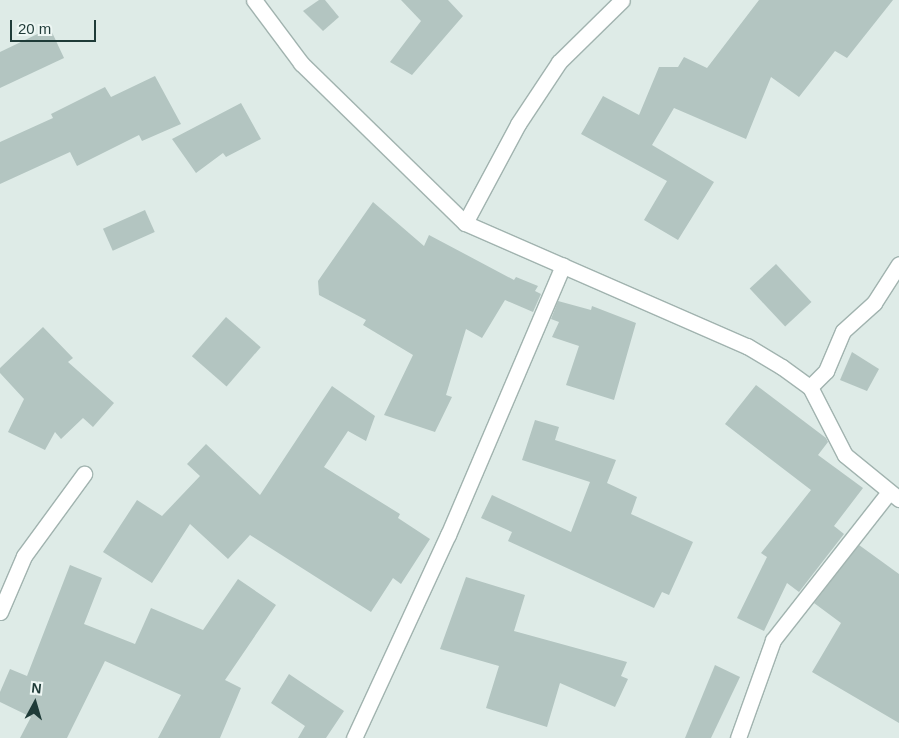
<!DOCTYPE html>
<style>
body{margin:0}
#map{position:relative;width:899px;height:738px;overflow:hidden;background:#deebe7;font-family:Helvetica,sans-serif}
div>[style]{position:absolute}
.building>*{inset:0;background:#b3c5c1;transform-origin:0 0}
.roads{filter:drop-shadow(1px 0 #a1b3af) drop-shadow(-1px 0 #a1b3af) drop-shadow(0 1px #a1b3af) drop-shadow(0 -1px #a1b3af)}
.street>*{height:15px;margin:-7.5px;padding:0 7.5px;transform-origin:7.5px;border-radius:7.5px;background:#fff}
span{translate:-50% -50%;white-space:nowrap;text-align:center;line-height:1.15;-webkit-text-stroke:4px #eef7f4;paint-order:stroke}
.north{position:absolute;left:10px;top:678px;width:50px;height:50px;-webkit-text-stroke:4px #eef7f4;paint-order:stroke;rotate:6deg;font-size:14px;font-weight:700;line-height:20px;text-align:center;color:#1f3b38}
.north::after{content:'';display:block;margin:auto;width:18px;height:22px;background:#1f3b38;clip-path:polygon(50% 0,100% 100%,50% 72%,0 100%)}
.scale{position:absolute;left:10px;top:20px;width:86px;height:22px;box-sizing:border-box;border:2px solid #1f3b38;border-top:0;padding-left:6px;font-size:15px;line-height:18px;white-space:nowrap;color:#1f3b38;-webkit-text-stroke:4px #eef7f4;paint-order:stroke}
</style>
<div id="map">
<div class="building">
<div style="clip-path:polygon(319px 0,325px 0,339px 17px,323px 31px,303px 11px)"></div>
<div style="clip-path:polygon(401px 0,448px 0,463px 16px,412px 75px,390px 62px,421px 21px)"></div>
<div style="clip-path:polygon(759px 0,893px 0,847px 58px,835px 51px,799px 97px,771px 77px,746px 139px,674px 108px,652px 145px,714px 182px,678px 240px,644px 220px,667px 181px,581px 134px,603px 96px,639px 115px,659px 67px,678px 67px,684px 57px,707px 68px)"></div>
<div style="clip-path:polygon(50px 28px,64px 58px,0 88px,0 52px)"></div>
<div style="clip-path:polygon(155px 76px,181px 124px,142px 141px,139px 135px,77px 166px,70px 152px,0 184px,0 142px,53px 118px,51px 114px,105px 87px,111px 97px)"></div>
<div style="clip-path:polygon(241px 103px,261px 139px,226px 157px,223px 153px,196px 173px,172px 139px)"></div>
<div style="clip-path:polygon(373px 202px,424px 246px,429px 235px,514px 280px,516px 277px,538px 286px,535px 291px,541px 294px,533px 312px,505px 300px,482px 338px,466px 329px,446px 395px,452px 397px,435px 432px,384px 415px,413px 355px,363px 325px,366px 320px,319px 295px,318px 281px)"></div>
<div style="left:145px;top:210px;width:24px;height:46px;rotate:66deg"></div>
<div style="left:776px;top:264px;width:52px;height:36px;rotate:47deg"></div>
<div style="clip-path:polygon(558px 301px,591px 310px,592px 306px,636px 323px,614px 400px,566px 385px,579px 346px,552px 337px,559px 322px,551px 319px)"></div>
<div style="left:226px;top:317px;width:46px;height:52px;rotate:41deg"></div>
<div style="clip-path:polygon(43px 327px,73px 358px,68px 362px,114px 403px,93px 427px,83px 418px,61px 439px,55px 432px,45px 450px,8px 432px,24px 399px,0 373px,0 368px)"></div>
<div style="clip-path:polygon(852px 352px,879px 369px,867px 391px,840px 380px)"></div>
<div style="clip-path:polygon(756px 385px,826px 438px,828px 442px,818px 455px,863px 488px,834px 526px,844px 534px,799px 592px,787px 583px,764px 631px,737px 618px,767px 557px,761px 553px,811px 490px,725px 424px)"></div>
<div style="clip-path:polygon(332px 386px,375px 416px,366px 441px,348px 431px,324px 467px,400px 514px,398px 518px,430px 539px,401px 584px,393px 578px,371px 612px,250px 535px,228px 559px,190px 524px,152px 583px,103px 552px,137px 500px,162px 516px,200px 476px,187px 464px,206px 444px,260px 495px)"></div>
<div style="clip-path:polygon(535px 420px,559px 427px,555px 440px,616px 460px,607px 483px,637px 497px,631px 514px,693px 542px,669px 595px,662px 592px,654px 608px,508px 541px,512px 532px,481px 518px,492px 495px,571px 532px,590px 482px,522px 460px)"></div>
<div style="clip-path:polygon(859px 545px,899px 574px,899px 723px,812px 672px,841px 623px,814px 603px)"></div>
<div style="clip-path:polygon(70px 565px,102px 578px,84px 624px,135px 644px,151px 608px,203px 630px,238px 579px,276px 605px,225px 680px,241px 688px,220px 738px,158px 738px,181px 695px,105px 661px,67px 738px,20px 738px,31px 717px,0 702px,0 692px,10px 669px,27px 676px)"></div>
<div style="clip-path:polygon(466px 577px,525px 595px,514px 631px,627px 662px,621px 676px,628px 679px,615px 707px,560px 683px,547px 727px,486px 708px,499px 666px,440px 649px)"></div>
<div style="clip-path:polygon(715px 665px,740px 677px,711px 738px,685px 738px)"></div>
<div style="clip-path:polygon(289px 674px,344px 711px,326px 738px,298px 738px,305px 726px,271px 703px)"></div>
</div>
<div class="roads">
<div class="street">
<div style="left:254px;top:0;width:79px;rotate:53.3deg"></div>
<div style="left:301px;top:63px;width:229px;rotate:44.3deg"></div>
<div style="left:465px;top:223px;width:308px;rotate:23.6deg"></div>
<div style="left:747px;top:346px;width:41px;rotate:31deg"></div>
<div style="left:782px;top:367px;width:34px;rotate:36deg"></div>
<div style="left:810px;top:387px;width:76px;rotate:62.8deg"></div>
<div style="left:845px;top:455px;width:70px;rotate:39.2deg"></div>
<div style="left:465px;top:223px;width:112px;rotate:-61.8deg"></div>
<div style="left:518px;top:124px;width:74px;rotate:-56.5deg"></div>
<div style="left:559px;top:62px;width:88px;rotate:-44.5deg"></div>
<div style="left:810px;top:387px;width:23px;rotate:-45deg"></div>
<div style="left:826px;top:371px;width:43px;rotate:-67deg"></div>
<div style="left:843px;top:331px;width:42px;rotate:-42.1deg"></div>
<div style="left:874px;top:303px;width:46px;rotate:-57.3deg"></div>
<div style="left:0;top:612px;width:61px;rotate:-66.8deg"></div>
<div style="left:24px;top:556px;width:102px;rotate:-53.8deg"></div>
<div style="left:354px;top:738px;width:224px;rotate:-65.2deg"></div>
<div style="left:448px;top:535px;width:293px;rotate:-66.9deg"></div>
<div style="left:738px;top:738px;width:104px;rotate:-70.3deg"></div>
<div style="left:773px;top:640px;width:188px;rotate:-51.9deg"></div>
</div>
</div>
<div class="north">N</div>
<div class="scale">20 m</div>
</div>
